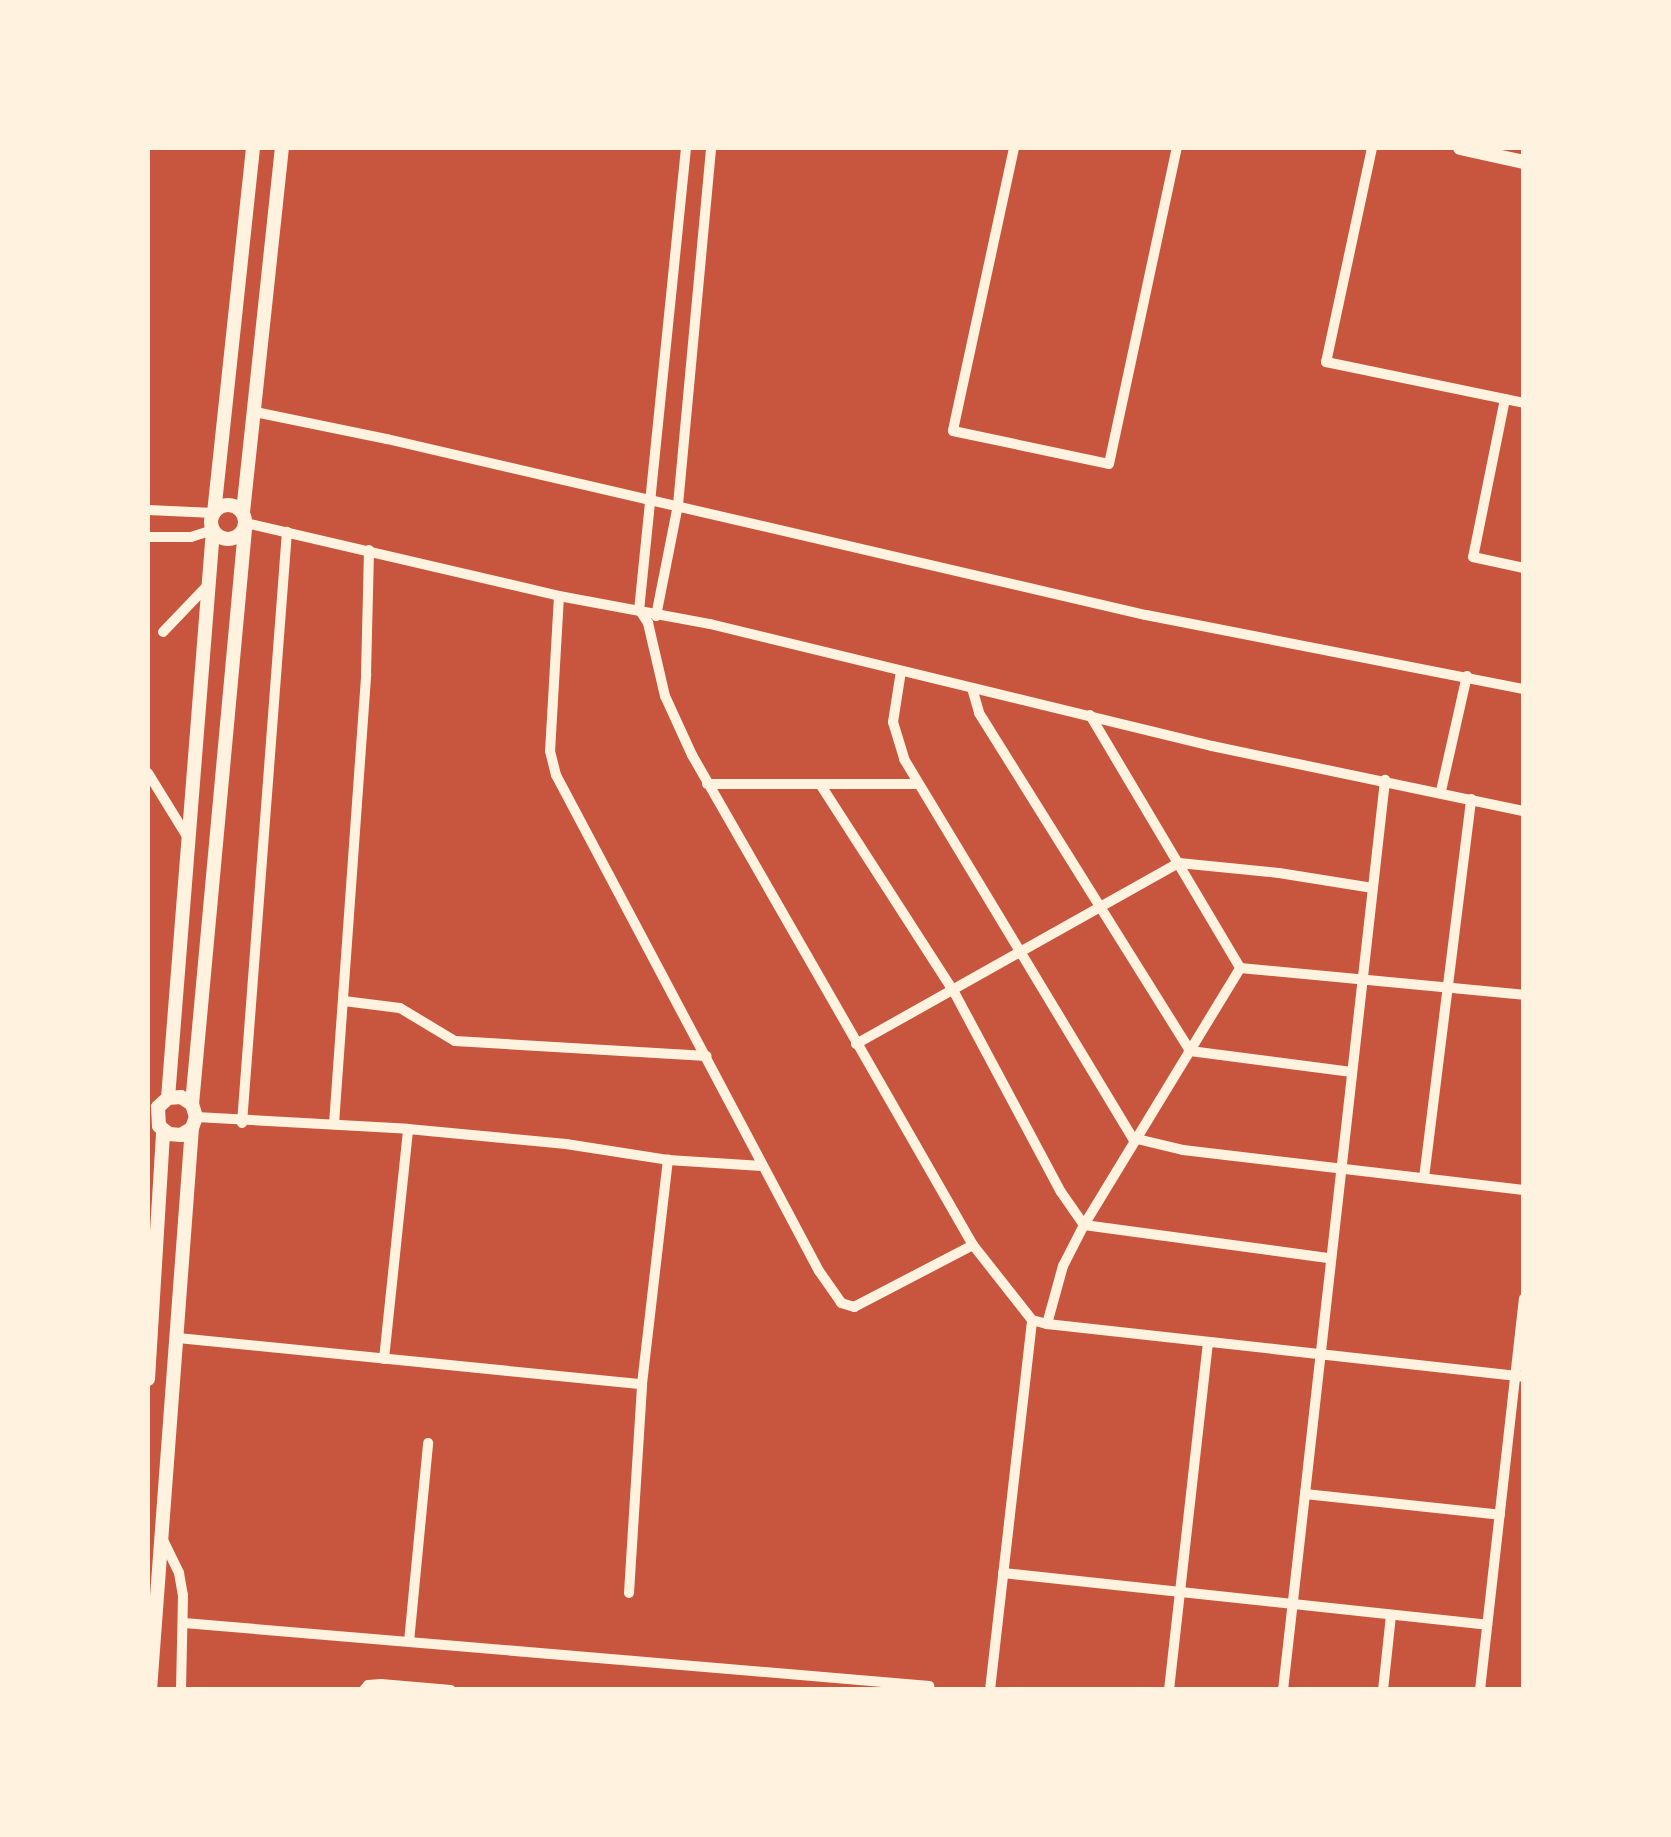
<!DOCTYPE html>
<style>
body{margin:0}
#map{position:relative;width:1671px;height:1837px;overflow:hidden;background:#c8553d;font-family:Helvetica,sans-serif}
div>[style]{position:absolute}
.minor>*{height:10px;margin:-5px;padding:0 5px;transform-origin:5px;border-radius:5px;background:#fff3e0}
.secondary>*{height:14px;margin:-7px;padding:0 7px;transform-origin:7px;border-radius:7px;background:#fff3e0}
.secondary>.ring{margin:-7px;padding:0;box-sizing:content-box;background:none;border:14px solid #fff3e0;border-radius:50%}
span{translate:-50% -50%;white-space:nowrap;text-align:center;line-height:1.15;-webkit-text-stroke:10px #fff3e0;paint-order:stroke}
.frame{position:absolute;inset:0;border:150px solid #fff3e0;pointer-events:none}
</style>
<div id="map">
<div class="minor">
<div style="left:686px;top:148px;width:463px;rotate:95.8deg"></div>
<div style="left:639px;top:609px;width:17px;rotate:57deg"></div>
<div style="left:648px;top:623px;width:75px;rotate:76.9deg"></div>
<div style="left:665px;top:696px;width:65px;rotate:65.4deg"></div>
<div style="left:692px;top:755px;width:565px;rotate:60.17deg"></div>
<div style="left:973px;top:1245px;width:95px;rotate:51.8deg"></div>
<div style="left:1032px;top:1320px;width:16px;rotate:15deg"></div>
<div style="left:1047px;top:1324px;width:480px;rotate:6.3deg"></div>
<div style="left:1014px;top:148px;width:289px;rotate:102.2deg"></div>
<div style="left:953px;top:431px;width:159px;rotate:11.9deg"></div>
<div style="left:1109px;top:464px;width:323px;rotate:-77.9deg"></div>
<div style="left:1372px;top:148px;width:219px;rotate:102.1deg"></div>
<div style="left:1326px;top:362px;width:202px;rotate:11.7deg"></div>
<div style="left:1505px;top:399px;width:161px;rotate:101.4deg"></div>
<div style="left:1473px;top:557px;width:52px;rotate:12.2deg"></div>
<div style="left:255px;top:412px;width:135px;rotate:11.6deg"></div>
<div style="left:387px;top:439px;width:779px;rotate:13.06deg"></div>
<div style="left:1146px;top:615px;width:385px;rotate:11.1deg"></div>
<div style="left:148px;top:510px;width:66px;rotate:2.6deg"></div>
<div style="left:246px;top:523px;width:321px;rotate:13.1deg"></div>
<div style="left:559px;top:596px;width:154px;rotate:10.5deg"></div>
<div style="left:710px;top:624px;width:517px;rotate:13.66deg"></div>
<div style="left:1212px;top:746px;width:319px;rotate:11.8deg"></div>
<div style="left:148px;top:537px;width:43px"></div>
<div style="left:191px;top:537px;width:23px;rotate:-18deg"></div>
<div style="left:559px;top:596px;width:155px;rotate:93.3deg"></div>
<div style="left:550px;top:751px;width:25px;rotate:76deg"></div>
<div style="left:556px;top:775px;width:561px;rotate:62.07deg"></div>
<div style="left:819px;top:1271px;width:39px;rotate:55deg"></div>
<div style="left:841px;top:1303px;width:14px;rotate:17deg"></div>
<div style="left:854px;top:1307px;width:134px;rotate:-27.5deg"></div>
<div style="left:656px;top:616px;width:113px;rotate:-78.8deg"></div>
<div style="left:678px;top:505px;width:359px;rotate:-84.7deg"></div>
<div style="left:163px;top:632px;width:65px;rotate:-46.2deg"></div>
<div style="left:901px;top:671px;width:52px;rotate:98.9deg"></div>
<div style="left:893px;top:722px;width:39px;rotate:73deg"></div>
<div style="left:904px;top:759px;width:443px;rotate:58.9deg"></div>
<div style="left:1133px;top:1138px;width:51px;rotate:13.5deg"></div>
<div style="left:1183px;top:1150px;width:343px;rotate:6.7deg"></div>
<div style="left:972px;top:688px;width:26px;rotate:74deg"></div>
<div style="left:979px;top:713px;width:398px;rotate:58deg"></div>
<div style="left:1190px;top:1051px;width:163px;rotate:7.4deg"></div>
<div style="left:1090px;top:715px;width:294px;rotate:59.3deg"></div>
<div style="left:148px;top:773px;width:76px;rotate:58.4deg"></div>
<div style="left:707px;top:784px;width:211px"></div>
<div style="left:820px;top:784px;width:245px;rotate:57.2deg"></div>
<div style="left:953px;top:990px;width:229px;rotate:61.9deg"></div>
<div style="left:1061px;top:1192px;width:40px;rotate:55.1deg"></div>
<div style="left:1084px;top:1225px;width:246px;rotate:7.7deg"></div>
<div style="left:1441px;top:791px;width:118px;rotate:-77.3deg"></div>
<div style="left:1240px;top:968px;width:285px;rotate:5.4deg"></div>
<div style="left:344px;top:1001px;width:56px;rotate:7.1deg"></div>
<div style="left:400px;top:1008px;width:64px;rotate:31deg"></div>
<div style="left:455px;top:1041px;width:252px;rotate:3.4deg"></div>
<div style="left:856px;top:1044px;width:370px;rotate:-29.3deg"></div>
<div style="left:1179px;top:863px;width:100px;rotate:5.7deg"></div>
<div style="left:1279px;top:873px;width:95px;rotate:9.1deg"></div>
<div style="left:196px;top:1117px;width:212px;rotate:3.2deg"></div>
<div style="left:408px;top:1129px;width:159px;rotate:5.4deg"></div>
<div style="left:566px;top:1144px;width:103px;rotate:8.9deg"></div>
<div style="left:668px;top:1160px;width:94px;rotate:3.7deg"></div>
<div style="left:242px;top:1123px;width:593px;rotate:-85.65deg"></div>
<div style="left:334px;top:1124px;width:451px;rotate:-85.9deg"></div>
<div style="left:366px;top:674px;width:124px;rotate:-88.6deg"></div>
<div style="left:1424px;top:1178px;width:382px;rotate:-82.9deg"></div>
<div style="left:1047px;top:1324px;width:60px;rotate:-74.6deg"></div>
<div style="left:1063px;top:1266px;width:46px;rotate:-62.9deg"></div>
<div style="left:1084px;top:1225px;width:301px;rotate:-58.7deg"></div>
<div style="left:178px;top:1338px;width:466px;rotate:5.7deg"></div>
<div style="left:642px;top:1384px;width:226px;rotate:-83.4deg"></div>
<div style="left:384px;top:1359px;width:231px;rotate:-84deg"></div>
<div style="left:1305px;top:1494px;width:196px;rotate:6.1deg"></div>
<div style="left:163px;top:1540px;width:37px;rotate:64deg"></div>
<div style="left:179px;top:1573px;width:22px;rotate:80deg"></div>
<div style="left:183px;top:1595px;width:95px;rotate:91.2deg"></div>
<div style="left:1003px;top:1573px;width:487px;rotate:6.1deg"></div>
<div style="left:629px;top:1593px;width:209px;rotate:-86.4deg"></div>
<div style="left:184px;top:1623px;width:748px;rotate:4.83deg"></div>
<div style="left:409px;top:1642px;width:200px;rotate:-84.5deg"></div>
<div style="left:364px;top:1690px;width:6px;rotate:-51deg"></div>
<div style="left:368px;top:1685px;width:13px;rotate:-4deg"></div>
<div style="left:381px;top:1684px;width:70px;rotate:4.9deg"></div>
<div style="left:990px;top:1690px;width:372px;rotate:-83.5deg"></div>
<div style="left:1169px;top:1690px;width:350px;rotate:-83.6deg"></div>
<div style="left:1283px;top:1690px;width:916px;rotate:-83.6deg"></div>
<div style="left:1383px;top:1690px;width:75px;rotate:-83.9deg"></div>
<div style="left:1480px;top:1690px;width:394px;rotate:-83.6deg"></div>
</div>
<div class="secondary">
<div style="left:1460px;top:148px;width:66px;rotate:12.3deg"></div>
<div class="ring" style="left:211px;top:505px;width:20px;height:20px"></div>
<div style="left:243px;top:512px;width:366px;rotate:-83.9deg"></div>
<div style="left:214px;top:513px;width:367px;rotate:-83.9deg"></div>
<div style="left:168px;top:1098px;width:570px;rotate:-85.47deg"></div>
<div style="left:192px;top:1104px;width:13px;rotate:-148deg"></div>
<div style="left:181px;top:1097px;width:13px;rotate:176deg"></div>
<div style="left:168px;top:1098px;width:13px;rotate:138deg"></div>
<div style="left:158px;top:1107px;width:19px;rotate:87deg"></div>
<div style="left:159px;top:1126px;width:13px;rotate:39deg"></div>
<div style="left:169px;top:1134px;width:12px;rotate:5deg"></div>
<div style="left:181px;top:1135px;width:13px;rotate:-32deg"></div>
<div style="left:192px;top:1128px;width:12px;rotate:-70deg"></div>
<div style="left:196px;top:1117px;width:14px;rotate:-107deg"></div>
<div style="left:192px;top:1104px;width:577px;rotate:-84.73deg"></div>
<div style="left:148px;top:1379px;width:248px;rotate:-86.5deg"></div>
<div style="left:150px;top:1690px;width:564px;rotate:-85.73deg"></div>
</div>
<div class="frame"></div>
</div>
